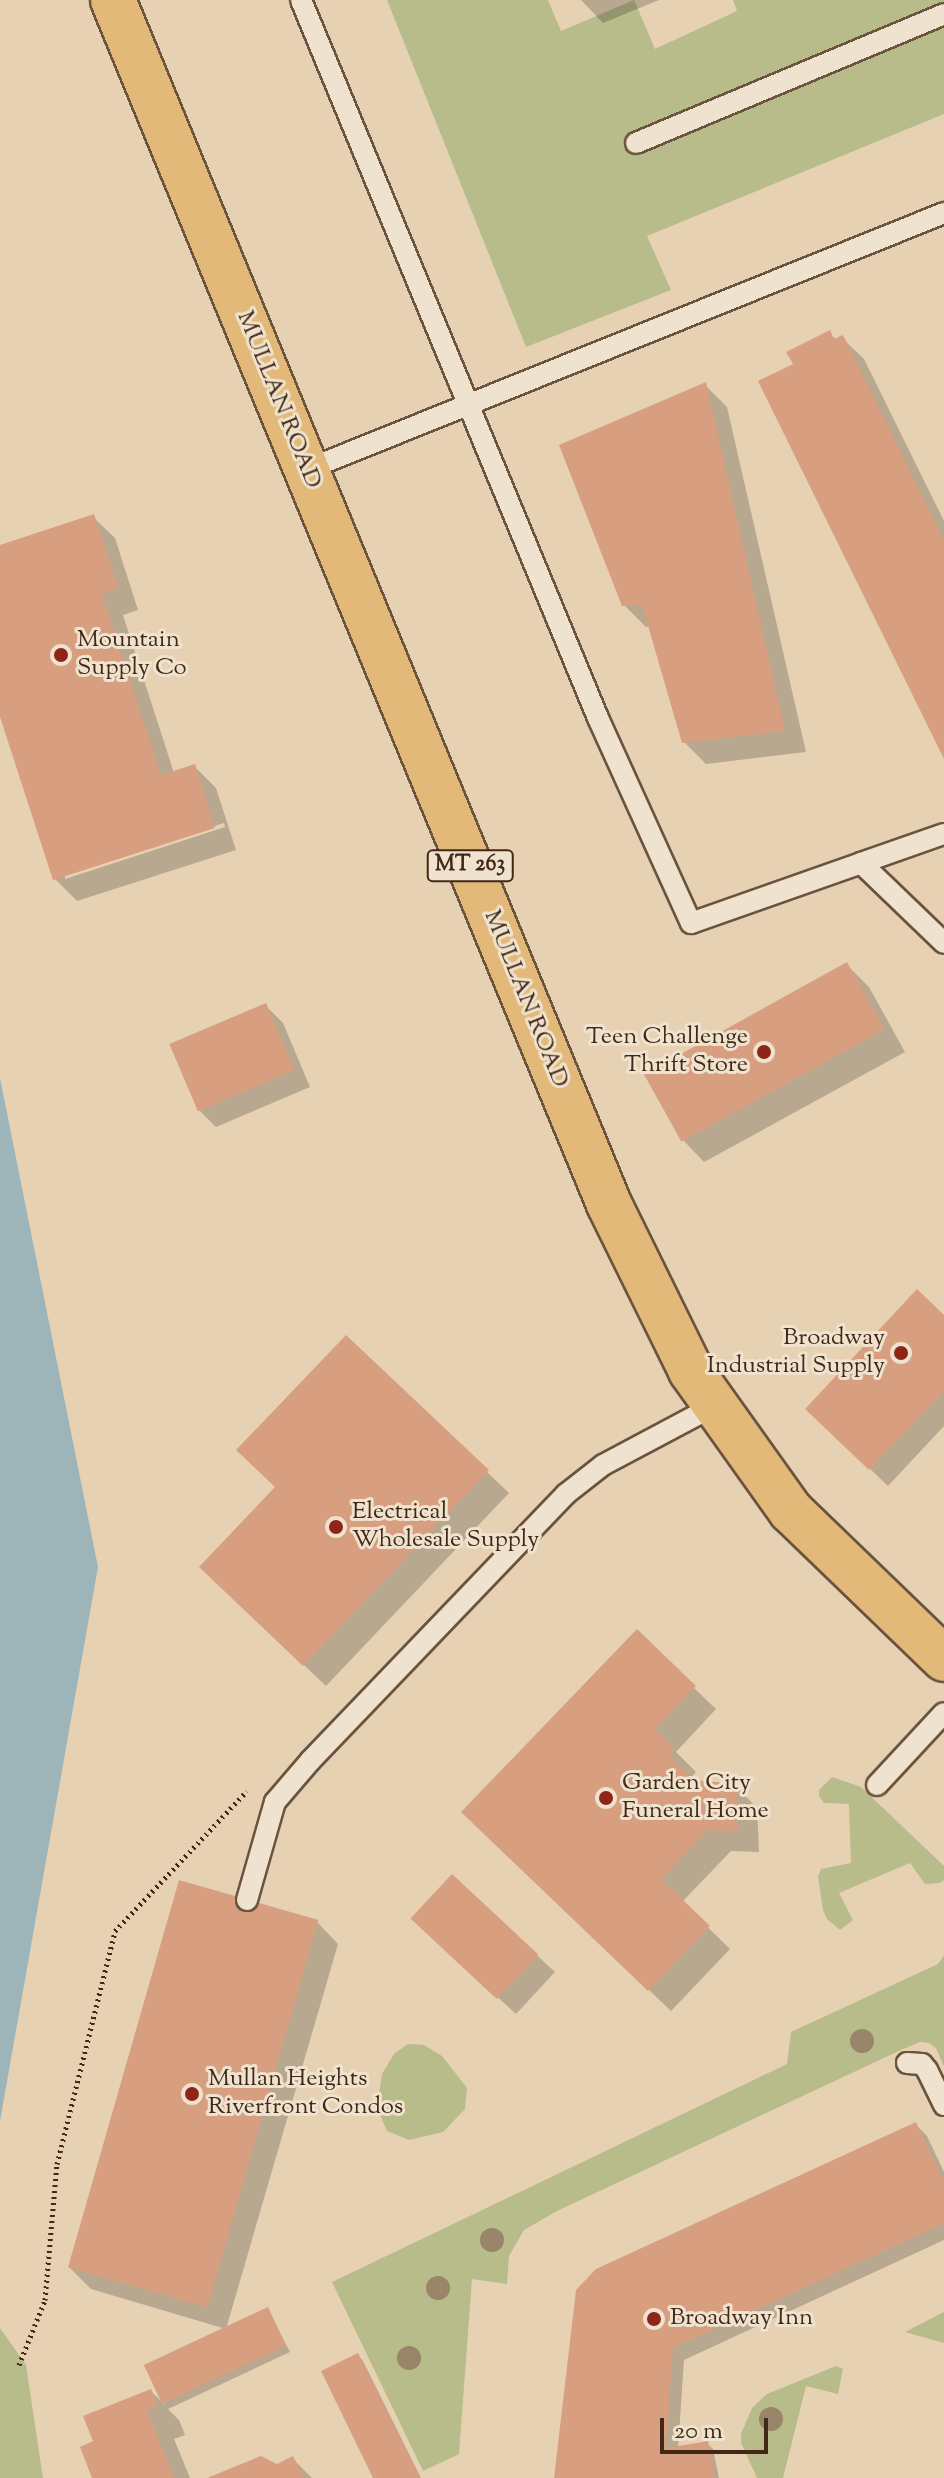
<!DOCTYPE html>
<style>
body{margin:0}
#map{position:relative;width:944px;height:2478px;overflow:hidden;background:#e6d2b3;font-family:"Sorts Mill Goudy",serif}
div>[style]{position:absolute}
.green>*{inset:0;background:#b8bb8a}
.water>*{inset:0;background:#9db4b9}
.shadow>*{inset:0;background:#0003}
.building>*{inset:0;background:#d79f80;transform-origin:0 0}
.path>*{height:5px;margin-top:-2.5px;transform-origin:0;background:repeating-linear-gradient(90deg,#422917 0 2px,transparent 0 6px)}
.roads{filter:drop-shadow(2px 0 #6b533e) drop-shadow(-2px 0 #6b533e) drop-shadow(0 2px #6b533e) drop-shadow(0 -2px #6b533e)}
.service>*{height:20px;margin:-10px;padding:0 10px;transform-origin:10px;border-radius:10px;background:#efe2ce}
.primary>*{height:44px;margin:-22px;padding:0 22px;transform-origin:22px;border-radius:22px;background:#e3b97a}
.trees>*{width:24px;height:24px;margin:-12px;border-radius:50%;background:#99856a}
.dots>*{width:22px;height:22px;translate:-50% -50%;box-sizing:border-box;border:4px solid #efe2ce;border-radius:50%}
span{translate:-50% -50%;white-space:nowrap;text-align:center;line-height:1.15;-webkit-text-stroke:6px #efe2ce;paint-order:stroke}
.shield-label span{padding:2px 6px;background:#efe2ce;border:2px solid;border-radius:6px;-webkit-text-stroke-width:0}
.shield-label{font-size:22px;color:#422917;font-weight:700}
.street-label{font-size:24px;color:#422917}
.poi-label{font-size:24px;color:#422917}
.left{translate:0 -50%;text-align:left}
.right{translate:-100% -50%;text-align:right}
.scale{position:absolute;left:660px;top:2418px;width:108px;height:36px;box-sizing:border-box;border:4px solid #422917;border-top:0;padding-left:10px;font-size:24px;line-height:28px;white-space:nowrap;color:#422917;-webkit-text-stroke:6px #efe2ce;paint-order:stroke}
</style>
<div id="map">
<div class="green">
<div style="clip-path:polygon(387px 0,548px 0,561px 31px,634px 0,655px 49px,737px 11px,733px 0,944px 0,944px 114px,647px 236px,671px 290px,526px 347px)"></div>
<div style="clip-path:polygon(832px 1777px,861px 1787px,944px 1866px,944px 1880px,940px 1883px,925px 1884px,910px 1863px,839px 1893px,853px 1920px,840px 1930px,827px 1919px,823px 1910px,818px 1876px,821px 1869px,851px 1863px,849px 1804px,824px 1803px,819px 1796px,819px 1790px)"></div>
<div style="clip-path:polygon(944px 1955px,944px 2067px,936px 2048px,929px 2043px,920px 2042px,901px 2050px,557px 2211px,524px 2230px,509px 2256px,507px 2284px,472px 2279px,459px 2454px,423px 2471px,332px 2282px,787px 2064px,791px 2032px,938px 1964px)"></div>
<div style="clip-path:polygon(408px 2044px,424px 2045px,442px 2056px,467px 2088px,465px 2109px,443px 2132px,409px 2140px,387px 2131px,377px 2108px,382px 2074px,394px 2054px)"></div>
<div style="clip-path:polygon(944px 2312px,944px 2343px,905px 2332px)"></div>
<div style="clip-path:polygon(0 2328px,26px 2365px,43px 2478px,0 2478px)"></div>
<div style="clip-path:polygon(836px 2366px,843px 2369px,838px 2394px,806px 2386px,783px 2478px,757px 2478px,741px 2443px,741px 2434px,752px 2408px,767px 2394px)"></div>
</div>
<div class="water">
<div style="clip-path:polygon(0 1078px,98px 1567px,0 2121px)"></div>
</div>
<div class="shadow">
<div style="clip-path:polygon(581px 0,659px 0,603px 23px)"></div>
<div style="clip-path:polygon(829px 333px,837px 340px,842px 338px,864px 359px,944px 521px,944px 755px,795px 365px)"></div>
<div style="clip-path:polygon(705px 385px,727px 407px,806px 752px,706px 764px,684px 742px,650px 627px,646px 627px,624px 605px)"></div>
<div style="clip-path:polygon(evenodd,93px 517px,115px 538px,138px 610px,123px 615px,174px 773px,194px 766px,216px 788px,236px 850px,77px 901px,55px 879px,0 710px,0 547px,93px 517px,224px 823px,225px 827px,65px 879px,65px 874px,224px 823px)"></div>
<div style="clip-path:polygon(847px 965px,869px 987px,905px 1052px,704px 1162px,683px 1140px)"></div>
<div style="clip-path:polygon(265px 1005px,283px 1023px,310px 1087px,216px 1127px,199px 1110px)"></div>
<div style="clip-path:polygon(944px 1317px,944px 1426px,888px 1486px,825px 1426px)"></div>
<div style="clip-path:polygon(346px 1337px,509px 1493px,326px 1686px,223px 1588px,277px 1487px)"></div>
<div style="clip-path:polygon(694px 1688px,716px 1709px,676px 1752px,696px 1772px,690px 1779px,693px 1782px,735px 1785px,757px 1808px,759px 1852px,731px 1851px,682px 1902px,730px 1949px,671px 2011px,486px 1834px)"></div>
<div style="clip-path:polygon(452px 1877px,555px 1972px,516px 2014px,431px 1936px)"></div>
<div style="clip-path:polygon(317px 1922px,338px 1944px,226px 2329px,91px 2289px,69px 2267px)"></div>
<div style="clip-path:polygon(915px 2124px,927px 2136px,944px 2172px,944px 2240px,684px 2360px,678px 2450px,707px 2443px,713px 2449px,719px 2478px,556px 2478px,578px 2291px)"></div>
<div style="clip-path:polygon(268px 2310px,290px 2352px,168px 2409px,179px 2420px,185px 2435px,174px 2439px,190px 2478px,94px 2478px,96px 2443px,151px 2391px,165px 2405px,147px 2366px)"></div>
<div style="clip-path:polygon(358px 2355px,363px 2361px,421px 2478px,376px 2478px)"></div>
<div style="clip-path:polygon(293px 2459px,312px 2478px,212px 2478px,277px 2466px)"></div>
</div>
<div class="building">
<div style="clip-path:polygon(830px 330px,834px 339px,843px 335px,944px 540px,944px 759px,758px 381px,793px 364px,786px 352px)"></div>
<div style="clip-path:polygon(706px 382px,785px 731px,682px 743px,642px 605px,622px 606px,559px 445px)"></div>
<div style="clip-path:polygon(94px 514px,118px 588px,102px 594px,161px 775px,195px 764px,215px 828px,53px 880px,0 717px,0 545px)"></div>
<div style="left:847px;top:962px;width:77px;height:232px;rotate:61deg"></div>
<div style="left:266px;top:1003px;width:73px;height:105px;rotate:67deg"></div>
<div style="clip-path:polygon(917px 1289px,944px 1315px,944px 1391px,869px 1470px,805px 1409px)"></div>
<div style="clip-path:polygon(346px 1335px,489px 1470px,303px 1666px,199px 1567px,275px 1487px,236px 1450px)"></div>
<div style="clip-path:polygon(637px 1629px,696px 1686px,655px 1729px,675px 1749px,669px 1756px,694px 1780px,736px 1784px,738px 1831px,708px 1830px,661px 1879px,710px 1926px,648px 1991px,461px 1812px)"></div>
<div style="left:452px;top:1874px;width:118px;height:61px;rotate:43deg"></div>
<div style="left:179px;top:1880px;width:145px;height:403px;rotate:16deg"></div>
<div style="clip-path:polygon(916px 2122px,944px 2182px,944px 2223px,673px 2348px,666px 2448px,708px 2441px,715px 2478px,554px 2478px,576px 2290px,596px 2269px)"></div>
<div style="left:268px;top:2307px;width:43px;height:137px;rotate:65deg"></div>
<div style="clip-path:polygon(358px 2353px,420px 2478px,373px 2478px,321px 2371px)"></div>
<div style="clip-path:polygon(151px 2389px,158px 2407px,147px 2410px,174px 2478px,92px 2478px,80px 2447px,93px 2441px,83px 2416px)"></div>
<div style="clip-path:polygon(261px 2456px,277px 2464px,293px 2456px,304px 2478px,207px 2478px)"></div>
</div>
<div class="path">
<div style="left:19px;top:2365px;width:70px;rotate:-68.2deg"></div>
<div style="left:45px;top:2300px;width:137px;rotate:-85deg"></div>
<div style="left:57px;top:2164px;width:240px;rotate:-76deg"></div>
<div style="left:115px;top:1931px;width:192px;rotate:-46.7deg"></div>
</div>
<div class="roads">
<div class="service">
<div style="left:301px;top:0;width:777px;rotate:67.53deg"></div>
<div style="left:598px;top:718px;width:225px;rotate:65.6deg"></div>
<div style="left:691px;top:923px;width:180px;rotate:-19.4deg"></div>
<div style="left:861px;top:863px;width:115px;rotate:43.9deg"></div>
<div style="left:636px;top:143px;width:334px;rotate:-22.7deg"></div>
<div style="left:306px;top:470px;width:688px;rotate:-21.94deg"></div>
<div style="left:861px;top:863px;width:88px;rotate:-19.3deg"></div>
<div style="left:877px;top:1785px;width:98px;rotate:-47.1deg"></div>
<div style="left:247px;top:1900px;width:102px;rotate:-74.1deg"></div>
<div style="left:275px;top:1802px;width:55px;rotate:-49.4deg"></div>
<div style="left:311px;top:1760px;width:368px;rotate:-46.2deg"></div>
<div style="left:566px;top:1494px;width:47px;rotate:-38.1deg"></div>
<div style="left:603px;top:1465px;width:126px;rotate:-28deg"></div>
<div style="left:907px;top:2063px;width:15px;rotate:4deg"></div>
<div style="left:922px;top:2064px;width:8px;rotate:50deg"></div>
<div style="left:927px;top:2070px;width:39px;rotate:64deg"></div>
</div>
<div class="primary">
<div style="left:113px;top:0;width:1302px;rotate:67.61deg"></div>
<div style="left:609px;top:1204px;width:186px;rotate:63.8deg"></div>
<div style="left:691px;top:1371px;width:172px;rotate:54.5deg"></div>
<div style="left:791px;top:1511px;width:213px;rotate:44deg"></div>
</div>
</div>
<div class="trees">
<div style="left:862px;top:2041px"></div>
<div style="left:492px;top:2240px"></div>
<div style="left:438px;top:2288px"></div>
<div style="left:409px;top:2358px"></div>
<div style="left:771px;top:2419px"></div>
</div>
<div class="dots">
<div style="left:61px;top:655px;background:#8f2418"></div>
<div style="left:764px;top:1052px;background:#8f2418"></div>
<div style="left:901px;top:1353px;background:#8f2418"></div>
<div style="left:336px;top:1527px;background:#8f2418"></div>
<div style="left:606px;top:1798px;background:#8f2418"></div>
<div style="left:192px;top:2094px;background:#8f2418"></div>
<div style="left:654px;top:2319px;background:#8f2418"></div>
</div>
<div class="shield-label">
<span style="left:470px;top:866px">MT 263</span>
</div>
<div class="street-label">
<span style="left:278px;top:400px;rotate:68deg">MULLAN ROAD</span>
<span style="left:525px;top:999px;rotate:68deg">MULLAN ROAD</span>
</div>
<div class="poi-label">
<span class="left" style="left:77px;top:655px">Mountain<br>Supply Co</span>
<span class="right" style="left:748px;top:1052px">Teen Challenge<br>Thrift Store</span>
<span class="right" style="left:885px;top:1353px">Broadway<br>Industrial Supply</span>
<span class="left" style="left:352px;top:1527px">Electrical<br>Wholesale Supply</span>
<span class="left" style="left:622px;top:1798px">Garden City<br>Funeral Home</span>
<span class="left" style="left:208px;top:2094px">Mullan Heights<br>Riverfront Condos</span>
<span class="left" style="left:670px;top:2319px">Broadway Inn</span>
</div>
<div class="scale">20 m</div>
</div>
